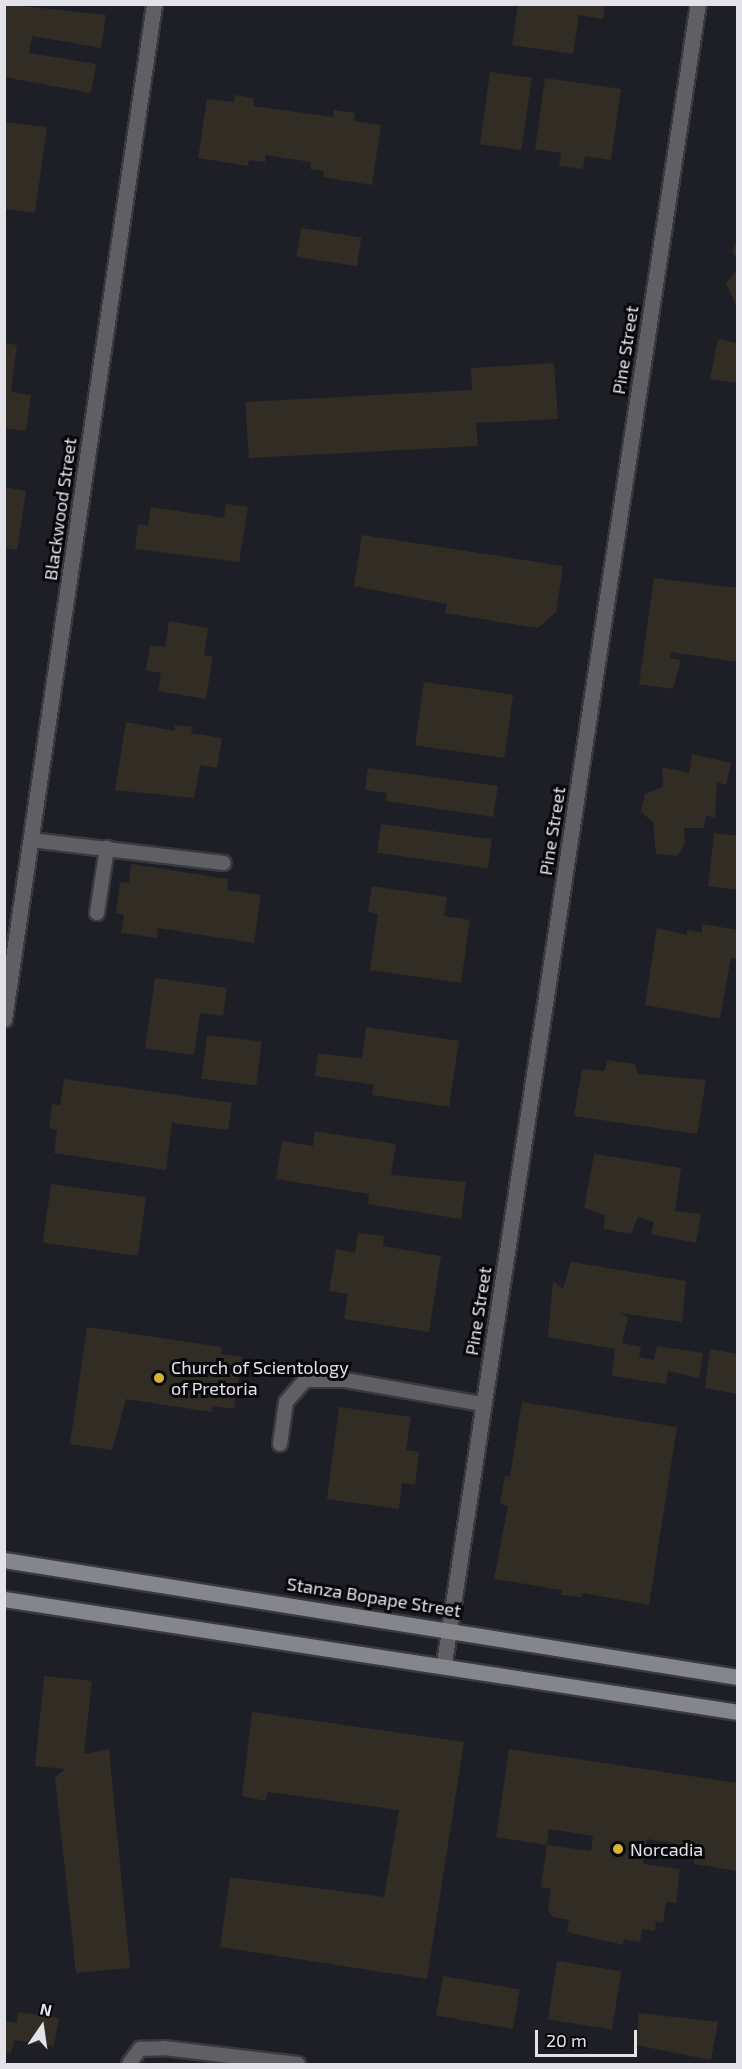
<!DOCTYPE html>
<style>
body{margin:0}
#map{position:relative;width:742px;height:2069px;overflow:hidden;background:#1e1e26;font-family:"Exo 2",sans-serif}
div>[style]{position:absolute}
.building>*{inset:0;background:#312d25;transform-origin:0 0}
.roads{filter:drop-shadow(2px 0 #393941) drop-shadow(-2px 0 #393941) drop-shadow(0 2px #393941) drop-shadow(0 -2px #393941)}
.lane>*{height:14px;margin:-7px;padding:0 7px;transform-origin:7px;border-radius:7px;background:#606064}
.street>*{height:15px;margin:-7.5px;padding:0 7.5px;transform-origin:7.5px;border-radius:7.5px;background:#606064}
.secondary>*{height:15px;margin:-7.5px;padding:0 7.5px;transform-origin:7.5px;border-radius:7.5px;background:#85858c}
.dots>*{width:16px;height:16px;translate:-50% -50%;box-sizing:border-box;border:3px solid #08080c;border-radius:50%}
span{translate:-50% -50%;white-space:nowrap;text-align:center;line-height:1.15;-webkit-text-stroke:6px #08080c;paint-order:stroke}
.street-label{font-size:18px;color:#e2e2e8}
.poi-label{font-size:18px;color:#e2e2e8}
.left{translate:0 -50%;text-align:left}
.frame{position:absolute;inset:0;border:6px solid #e2e2e8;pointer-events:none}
.north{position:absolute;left:12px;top:1997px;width:60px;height:60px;-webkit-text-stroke:4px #08080c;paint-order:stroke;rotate:13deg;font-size:16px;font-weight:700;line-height:24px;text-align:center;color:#e2e2e8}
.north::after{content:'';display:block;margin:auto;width:21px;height:27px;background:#e2e2e8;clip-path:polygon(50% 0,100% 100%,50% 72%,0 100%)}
.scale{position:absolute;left:535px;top:2030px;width:102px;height:27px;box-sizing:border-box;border:3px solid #e2e2e8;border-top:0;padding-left:8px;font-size:18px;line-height:21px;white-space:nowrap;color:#e2e2e8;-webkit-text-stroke:4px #08080c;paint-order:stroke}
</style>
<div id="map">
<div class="building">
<div style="clip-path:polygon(4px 4px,106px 15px,101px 48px,32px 36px,29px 53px,96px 64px,91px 93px,4px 77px)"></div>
<div style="clip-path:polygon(518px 4px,605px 4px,603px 19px,579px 15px,573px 54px,512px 45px)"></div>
<div style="left:490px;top:72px;width:42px;height:73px;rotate:8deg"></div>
<div style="clip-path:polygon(545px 78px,621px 89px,611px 160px,585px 156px,583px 169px,559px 166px,561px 153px,535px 149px)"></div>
<div style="clip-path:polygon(235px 95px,254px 98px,253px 106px,333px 117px,334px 110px,355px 113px,354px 121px,381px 125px,372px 185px,323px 177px,324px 171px,310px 169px,311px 162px,266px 155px,265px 162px,249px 160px,248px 166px,198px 158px,207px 99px,234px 102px)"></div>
<div style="clip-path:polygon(4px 122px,47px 127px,35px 213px,4px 209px)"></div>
<div style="left:301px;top:228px;width:61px;height:29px;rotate:9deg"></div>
<div style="clip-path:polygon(738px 238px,738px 262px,732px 251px)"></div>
<div style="clip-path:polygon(738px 269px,738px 310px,726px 283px)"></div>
<div style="clip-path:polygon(718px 339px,738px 343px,738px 383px,710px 379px)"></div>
<div style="clip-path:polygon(4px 343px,17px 345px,11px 392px,31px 395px,26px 431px,4px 428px)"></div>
<div style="clip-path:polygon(554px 363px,558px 419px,476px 423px,478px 446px,249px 458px,245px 402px,472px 390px,471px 368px)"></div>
<div style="clip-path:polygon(4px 487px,26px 491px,17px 550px,4px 548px)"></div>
<div style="clip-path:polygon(226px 504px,248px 507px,239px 562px,135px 549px,138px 524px,148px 526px,151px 507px,224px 518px)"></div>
<div style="clip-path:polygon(362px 535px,563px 566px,556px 612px,538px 628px,445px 613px,447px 604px,354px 586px)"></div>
<div style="clip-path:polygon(654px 578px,738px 588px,738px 662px,672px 652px,670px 658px,681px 660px,673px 689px,639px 684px)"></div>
<div style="clip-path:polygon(169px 621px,208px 628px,204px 655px,213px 657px,206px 699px,158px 691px,161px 673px,146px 670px,150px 645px,165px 647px)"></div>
<div style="left:424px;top:682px;width:90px;height:64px;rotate:8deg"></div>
<div style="clip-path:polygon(126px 722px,175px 731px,175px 725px,192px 727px,191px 733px,222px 738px,217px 768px,200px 765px,194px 798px,115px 790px)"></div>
<div style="clip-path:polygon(692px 754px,731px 763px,726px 785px,717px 782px,715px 818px,706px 815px,704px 828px,684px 828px,685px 843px,677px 856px,656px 854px,653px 822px,641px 812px,645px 794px,663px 787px,662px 767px,689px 773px)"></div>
<div style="clip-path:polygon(368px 768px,498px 786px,493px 817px,386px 801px,387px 793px,365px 790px)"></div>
<div style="left:381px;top:824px;width:112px;height:29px;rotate:8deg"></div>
<div style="clip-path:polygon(714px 833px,738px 836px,738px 890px,708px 886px)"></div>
<div style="clip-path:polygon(131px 864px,228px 879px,227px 890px,261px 895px,254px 943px,158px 928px,157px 938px,121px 933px,124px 915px,116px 913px,120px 882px,129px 883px)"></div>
<div style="clip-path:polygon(372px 886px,447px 897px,444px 916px,470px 920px,461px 983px,370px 970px,378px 914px,368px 912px)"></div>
<div style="clip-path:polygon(702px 924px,738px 930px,738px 959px,731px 958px,720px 1019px,645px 1005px,657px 928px,687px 935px,687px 930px,702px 933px)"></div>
<div style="clip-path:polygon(155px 978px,227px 988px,223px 1016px,200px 1013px,194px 1055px,145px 1048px)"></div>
<div style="clip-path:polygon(366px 1027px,459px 1041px,449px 1107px,372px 1095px,374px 1085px,315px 1076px,318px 1053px,362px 1059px)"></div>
<div style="left:207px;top:1035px;width:55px;height:44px;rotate:7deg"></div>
<div style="clip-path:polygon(608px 1060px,635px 1064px,638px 1074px,706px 1080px,697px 1134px,574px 1116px,582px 1069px,604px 1071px)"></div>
<div style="clip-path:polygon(64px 1079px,232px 1103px,228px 1130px,172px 1123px,166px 1170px,54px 1153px,57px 1130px,49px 1128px,52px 1104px,60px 1105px)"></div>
<div style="clip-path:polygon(315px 1131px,396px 1144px,391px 1175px,466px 1182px,461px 1219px,368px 1204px,369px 1194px,276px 1179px,282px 1141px,313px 1146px)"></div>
<div style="clip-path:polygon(594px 1154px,681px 1168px,675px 1211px,701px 1214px,696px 1243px,651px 1234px,654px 1222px,638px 1217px,631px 1234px,604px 1229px,605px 1215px,584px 1208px)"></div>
<div style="left:51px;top:1184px;width:96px;height:59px;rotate:8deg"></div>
<div style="clip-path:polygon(358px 1233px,384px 1236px,383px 1246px,441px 1256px,429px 1332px,344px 1319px,348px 1294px,329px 1291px,336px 1249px,355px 1253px)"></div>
<div style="clip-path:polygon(571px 1262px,686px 1281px,682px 1322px,620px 1313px,628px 1318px,622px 1343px,641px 1347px,639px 1357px,654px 1360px,657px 1346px,703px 1353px,699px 1378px,668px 1371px,666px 1384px,612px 1376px,615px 1349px,548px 1337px,553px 1281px,563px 1289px)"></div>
<div style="clip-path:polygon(87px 1327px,222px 1347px,221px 1354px,242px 1357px,234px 1409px,213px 1406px,212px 1412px,126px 1399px,112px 1450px,70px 1444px)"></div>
<div style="clip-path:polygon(710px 1349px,738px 1354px,738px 1394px,705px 1388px)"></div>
<div style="clip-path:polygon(522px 1402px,677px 1427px,649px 1605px,583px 1593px,582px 1597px,561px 1595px,562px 1590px,494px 1579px,508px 1506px,500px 1503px,505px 1476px,510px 1477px)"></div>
<div style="clip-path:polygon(339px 1407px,411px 1417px,406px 1450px,419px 1452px,415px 1485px,402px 1483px,399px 1509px,327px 1499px)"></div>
<div style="clip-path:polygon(44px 1676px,92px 1681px,84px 1754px,109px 1749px,130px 1968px,76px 1973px,55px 1777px,65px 1769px,35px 1766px)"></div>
<div style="clip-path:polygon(252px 1712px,464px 1742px,427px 1979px,220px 1947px,230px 1877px,384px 1897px,399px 1810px,268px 1792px,265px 1801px,242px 1796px)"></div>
<div style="clip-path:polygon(evenodd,509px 1749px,738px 1783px,736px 1871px,694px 1864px,696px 1847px,647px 1839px,643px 1864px,680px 1869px,676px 1903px,666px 1902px,663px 1923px,656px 1922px,655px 1931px,642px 1929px,640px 1942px,624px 1939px,623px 1945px,567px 1932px,569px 1920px,553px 1917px,548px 1910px,551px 1889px,541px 1887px,547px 1845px,496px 1837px,509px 1749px,549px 1829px,593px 1836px,591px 1851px,547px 1845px,549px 1829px)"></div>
<div style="left:557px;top:1961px;width:65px;height:59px;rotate:9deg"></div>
<div style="left:443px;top:1976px;width:78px;height:40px;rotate:10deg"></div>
<div style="clip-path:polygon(18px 2012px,59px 2018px,54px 2046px,14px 2040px,11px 2053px,4px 2052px,4px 2021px,17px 2023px)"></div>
<div style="clip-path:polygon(639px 2013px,718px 2022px,711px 2060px,636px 2045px)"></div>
</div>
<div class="roads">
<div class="lane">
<div style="left:31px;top:840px;width:194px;rotate:6.8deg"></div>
<div style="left:97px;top:913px;width:66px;rotate:-81.3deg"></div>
<div style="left:280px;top:1444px;width:42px;rotate:-81.9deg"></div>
<div style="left:286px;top:1402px;width:29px;rotate:-49deg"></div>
<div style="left:305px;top:1380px;width:40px"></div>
<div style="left:345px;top:1380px;width:140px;rotate:9.9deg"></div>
<div style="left:129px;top:2064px;width:19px;rotate:-54deg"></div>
<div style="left:140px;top:2049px;width:24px;rotate:-2deg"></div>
<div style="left:164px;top:2048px;width:135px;rotate:6.8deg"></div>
</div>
<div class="street">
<div style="left:4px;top:1019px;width:1026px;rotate:-81.59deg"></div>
<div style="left:444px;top:1663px;width:1678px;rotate:-81.3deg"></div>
</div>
<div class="secondary">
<div style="left:4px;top:1560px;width:743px;rotate:9.06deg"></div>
<div style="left:4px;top:1599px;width:743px;rotate:8.75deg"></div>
</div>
</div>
<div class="dots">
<div style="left:159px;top:1378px;background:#dbb233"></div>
<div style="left:618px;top:1849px;background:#dbb233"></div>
</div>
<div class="street-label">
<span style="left:625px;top:350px;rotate:-81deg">Pine Street</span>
<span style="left:60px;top:509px;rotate:-82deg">Blackwood Street</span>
<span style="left:552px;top:831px;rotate:-81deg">Pine Street</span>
<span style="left:478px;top:1311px;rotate:-81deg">Pine Street</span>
<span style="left:374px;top:1597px;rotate:9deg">Stanza Bopape Street</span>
</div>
<div class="poi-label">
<span class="left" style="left:171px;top:1378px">Church of Scientology<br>of Pretoria</span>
<span class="left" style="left:630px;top:1849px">Norcadia</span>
</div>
<div class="frame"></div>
<div class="north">N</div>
<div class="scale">20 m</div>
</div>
